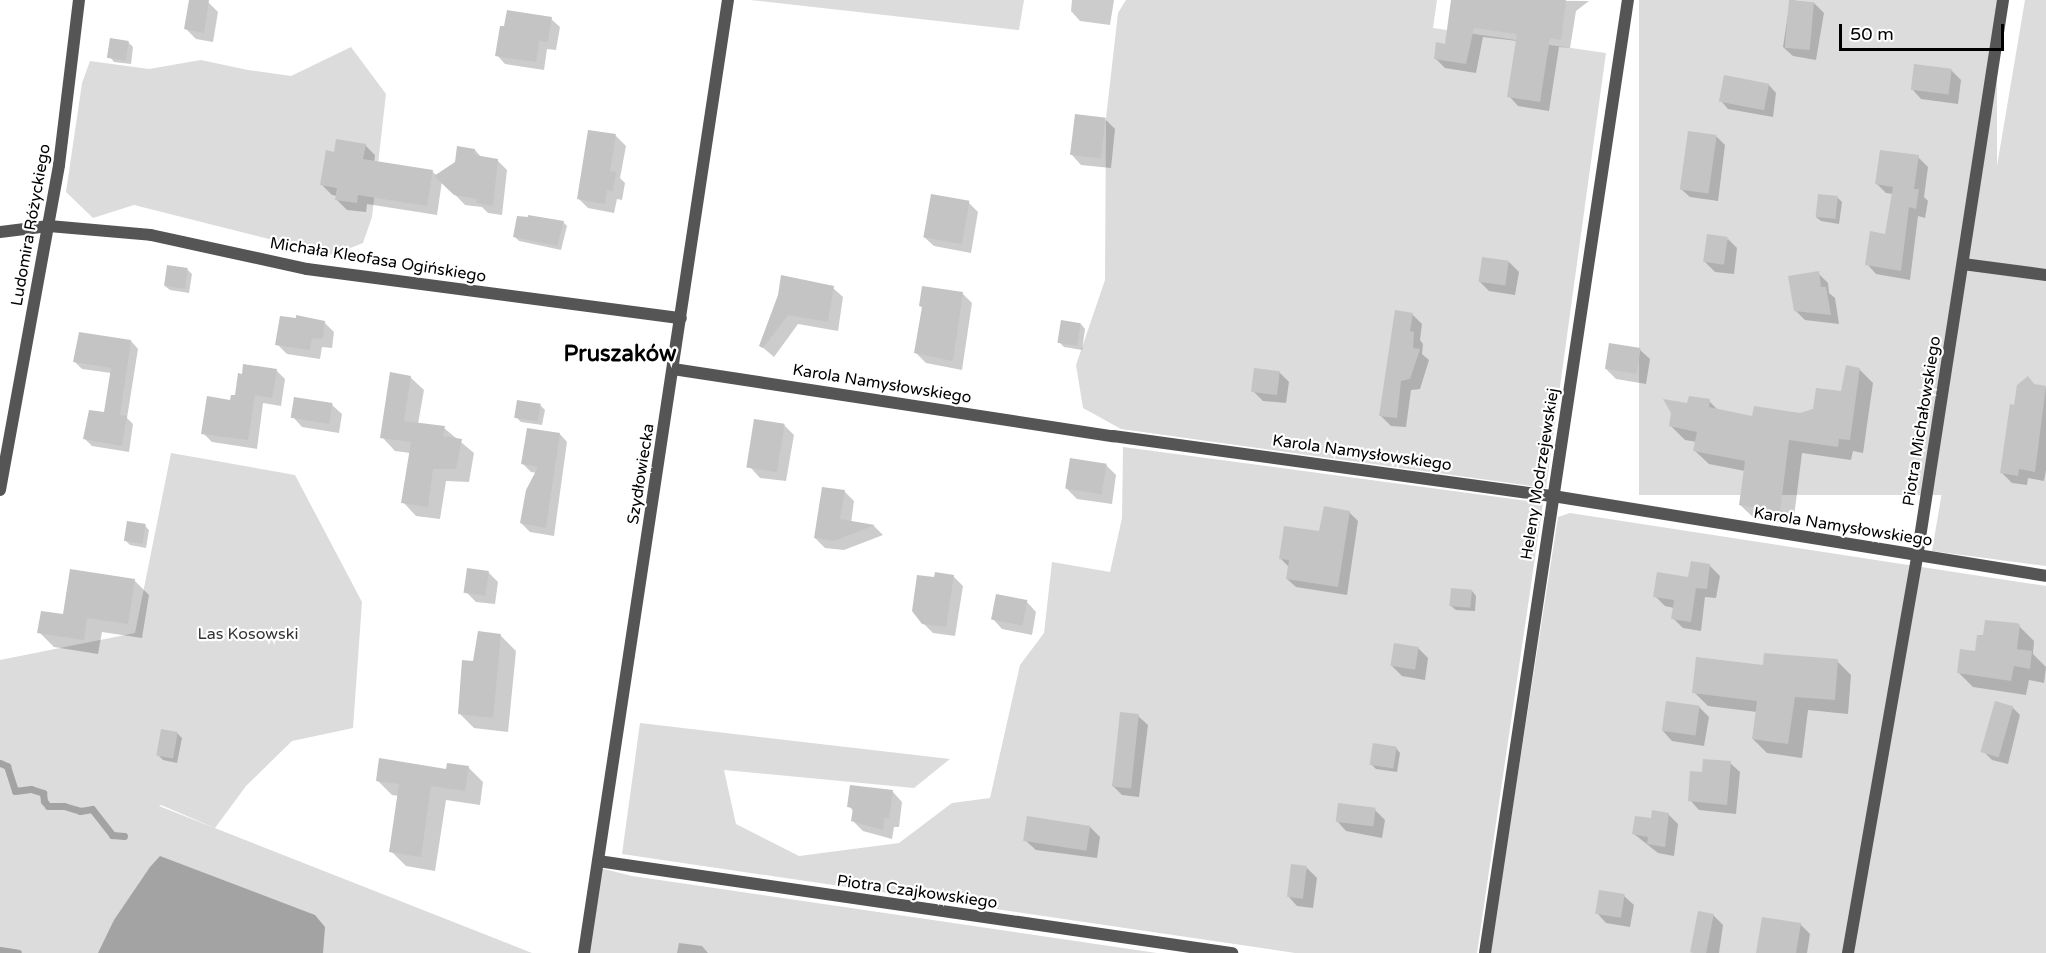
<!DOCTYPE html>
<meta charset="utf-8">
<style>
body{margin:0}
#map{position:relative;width:2046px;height:953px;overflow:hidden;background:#fff;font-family:"Varela Round",sans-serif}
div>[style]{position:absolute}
.green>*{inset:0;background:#dcdcdc;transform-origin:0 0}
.water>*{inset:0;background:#a3a3a3}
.shadow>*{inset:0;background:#0003}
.stream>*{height:7px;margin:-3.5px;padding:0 3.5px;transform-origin:3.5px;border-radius:3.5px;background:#a3a3a3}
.building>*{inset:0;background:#c4c4c4;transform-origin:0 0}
.service>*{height:12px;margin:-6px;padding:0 6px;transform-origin:6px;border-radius:6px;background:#555}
.minor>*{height:12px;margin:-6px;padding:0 6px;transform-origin:6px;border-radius:6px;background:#555}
.tertiary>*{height:12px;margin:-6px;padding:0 6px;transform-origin:6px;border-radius:6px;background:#555}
span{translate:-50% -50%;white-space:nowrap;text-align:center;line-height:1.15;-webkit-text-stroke:4.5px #fff;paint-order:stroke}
.street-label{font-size:16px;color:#000}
.park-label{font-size:16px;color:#333}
.district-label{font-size:22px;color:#000;font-weight:700}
.scale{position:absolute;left:1839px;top:24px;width:165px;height:27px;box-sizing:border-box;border:3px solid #000;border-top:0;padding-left:8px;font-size:18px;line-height:21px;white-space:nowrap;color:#000;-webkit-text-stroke:4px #fff;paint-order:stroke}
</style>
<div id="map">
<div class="green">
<div style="clip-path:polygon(750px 0,1024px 0,1019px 30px)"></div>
<div style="clip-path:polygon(1126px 0,1437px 0,1433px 28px,1606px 53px,1546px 488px,1121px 429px,1083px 408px,1076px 365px,1105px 280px,1106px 118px,1118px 13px)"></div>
<div style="left:1639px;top:0;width:358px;height:495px"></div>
<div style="clip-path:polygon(2025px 0,2046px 0,2046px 566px,1932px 551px)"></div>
<div style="clip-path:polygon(351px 47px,386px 94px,372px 217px,363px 243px,333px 255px,134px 205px,93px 218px,66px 192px,82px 83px,90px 61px,149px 69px,201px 60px,248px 70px,291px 76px)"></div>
<div style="clip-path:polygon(1123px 447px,1543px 503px,1477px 953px,1295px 953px,622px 854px,640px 723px,950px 759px,914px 788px,724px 770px,736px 824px,799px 856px,899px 843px,952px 803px,990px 798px,1020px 665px,1044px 633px,1052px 562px,1110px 572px,1122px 518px)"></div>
<div style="clip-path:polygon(171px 453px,295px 475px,362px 602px,353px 728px,292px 741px,246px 786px,215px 828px,161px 805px,159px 806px,532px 953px,0 953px,0 660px,135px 633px)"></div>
<div style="clip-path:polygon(1570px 513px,2046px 586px,2046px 953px,1490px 953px,1558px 517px)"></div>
<div style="clip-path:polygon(592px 866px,632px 876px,1157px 953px,580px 953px)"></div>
</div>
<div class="water">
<div style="clip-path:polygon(160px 856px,315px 915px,325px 927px,323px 953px,98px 953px,114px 920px,150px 867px)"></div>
</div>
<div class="shadow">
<div style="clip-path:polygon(190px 0,208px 2px,218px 12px,213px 42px,196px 39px,186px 29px)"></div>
<div style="clip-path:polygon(1072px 0,1114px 0,1110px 25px,1080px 21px,1071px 11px)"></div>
<div style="clip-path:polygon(1453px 0,1589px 1px,1576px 11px,1570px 48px,1559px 47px,1549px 111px,1518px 106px,1509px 96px,1518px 41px,1483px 37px,1476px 73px,1445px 68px,1435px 58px,1446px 45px)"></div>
<div style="clip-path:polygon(1790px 0,1814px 3px,1824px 13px,1816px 60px,1793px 56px,1783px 47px)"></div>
<div style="clip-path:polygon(551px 19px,560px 27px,556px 50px,547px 49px,544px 70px,505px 64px,497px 55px)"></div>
<div style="clip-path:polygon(128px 42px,133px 47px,131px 64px,114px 62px,110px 57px)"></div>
<div style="clip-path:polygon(1951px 70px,1961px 80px,1958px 104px,1921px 99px,1912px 89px)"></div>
<div style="clip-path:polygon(1769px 85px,1776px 93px,1773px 117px,1728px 109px,1721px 101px)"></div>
<div style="clip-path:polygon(1106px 120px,1115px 129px,1111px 168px,1081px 165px,1072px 155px)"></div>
<div style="clip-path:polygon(589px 132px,616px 136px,626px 146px,620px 178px,625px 183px,622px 200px,617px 199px,614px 213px,588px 208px,578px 198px)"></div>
<div style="clip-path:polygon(1689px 133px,1717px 137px,1725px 145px,1718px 201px,1690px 197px,1681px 189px)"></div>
<div style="clip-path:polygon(365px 145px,375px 155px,374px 163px,432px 171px,437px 176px,475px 150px,482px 158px,497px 160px,507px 170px,502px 215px,488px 213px,482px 207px,465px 205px,442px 181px,437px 215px,367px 204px,366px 212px,347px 210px,337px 200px,337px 196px,332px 195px,322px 185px,336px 153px)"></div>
<div style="clip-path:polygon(1918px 157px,1928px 167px,1924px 197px,1928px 201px,1925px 218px,1918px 216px,1910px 280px,1876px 274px,1867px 264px,1887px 235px,1893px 194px,1886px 193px,1876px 183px)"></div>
<div style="clip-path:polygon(1838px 198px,1842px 202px,1839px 224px,1821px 221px,1816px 217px)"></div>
<div style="clip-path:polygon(968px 202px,978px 212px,971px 253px,934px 246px,924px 237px)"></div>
<div style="clip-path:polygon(563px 222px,567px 226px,561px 250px,519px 241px,515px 237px)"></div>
<div style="clip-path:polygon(1728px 239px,1737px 248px,1734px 274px,1715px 272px,1705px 262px)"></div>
<div style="clip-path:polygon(1509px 262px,1519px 272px,1515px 295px,1489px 291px,1480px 282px)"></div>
<div style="clip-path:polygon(188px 270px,192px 274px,189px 293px,170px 290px,165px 286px)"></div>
<div style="clip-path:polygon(1818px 273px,1828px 283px,1829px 293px,1835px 298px,1839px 324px,1805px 320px,1795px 310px)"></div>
<div style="clip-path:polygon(833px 288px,843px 297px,838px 331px,798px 324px,774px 357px,761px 346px,780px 295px)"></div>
<div style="clip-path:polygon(963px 294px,972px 303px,962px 370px,926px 363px,916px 353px,923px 309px,921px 306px)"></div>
<div style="clip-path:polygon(1412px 314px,1422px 324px,1420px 340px,1423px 344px,1422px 354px,1429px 360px,1420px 389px,1411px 390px,1406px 427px,1391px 426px,1381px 416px)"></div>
<div style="clip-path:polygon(297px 320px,324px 322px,334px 332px,332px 348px,322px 347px,320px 359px,287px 354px,277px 344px)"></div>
<div style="clip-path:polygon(1081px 324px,1085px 329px,1082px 350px,1064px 347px,1059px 342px)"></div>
<div style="clip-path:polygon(131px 341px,138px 349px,127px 418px,133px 424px,129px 452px,92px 446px,85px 439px,106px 414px,111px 373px,82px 369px,75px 362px)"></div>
<div style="clip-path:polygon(1640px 350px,1650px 359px,1646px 384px,1616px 379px,1606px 369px)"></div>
<div style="clip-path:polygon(1859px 369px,1873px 383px,1863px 453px,1853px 451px,1851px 460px,1802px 453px,1793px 525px,1754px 518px,1740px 505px,1745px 471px,1709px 464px,1695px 451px,1697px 442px,1685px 440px,1671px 426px,1688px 405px,1709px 401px,1719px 411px,1753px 417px,1800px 415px,1814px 410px,1842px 393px)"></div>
<div style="clip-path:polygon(276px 370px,285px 379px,281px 406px,263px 403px,257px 449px,212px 442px,203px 433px,236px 397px)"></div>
<div style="clip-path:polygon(1279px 372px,1289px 382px,1286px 403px,1263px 401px,1253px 391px)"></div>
<div style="clip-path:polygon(410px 377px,424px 390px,418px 424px,444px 428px,474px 453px,469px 482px,446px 481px,440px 519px,416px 516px,403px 502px,410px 453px,395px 451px,382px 437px)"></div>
<div style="clip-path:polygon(2028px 378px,2036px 386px,2046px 388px,2046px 470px,2044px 481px,2028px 478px,2027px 485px,2012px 483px,2002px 473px,2015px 407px)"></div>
<div style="clip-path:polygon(332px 405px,342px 414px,339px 433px,302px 427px,293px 417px)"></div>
<div style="clip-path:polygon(540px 405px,545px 410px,542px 425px,521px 422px,516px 417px)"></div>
<div style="clip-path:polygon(784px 425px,794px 435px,786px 481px,760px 478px,751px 468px)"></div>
<div style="clip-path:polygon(559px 433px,567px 442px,554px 536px,530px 532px,521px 523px,537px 473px,531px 472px,523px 464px)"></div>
<div style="clip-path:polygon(1106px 465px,1116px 475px,1112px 504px,1077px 499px,1067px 489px)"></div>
<div style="clip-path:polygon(844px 491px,854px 501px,851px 523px,874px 526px,883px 535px,844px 550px,825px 548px,815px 538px)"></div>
<div style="clip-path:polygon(1349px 512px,1358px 521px,1347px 595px,1296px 587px,1287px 579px,1289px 567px,1280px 558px)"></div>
<div style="clip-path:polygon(145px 526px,149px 530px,146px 548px,130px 545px,125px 540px)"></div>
<div style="clip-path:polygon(1710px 566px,1720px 576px,1716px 598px,1705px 597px,1701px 631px,1683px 628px,1673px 618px,1674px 608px,1665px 606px,1655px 596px)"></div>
<div style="clip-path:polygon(488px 572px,498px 582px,495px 604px,476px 602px,466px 592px)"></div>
<div style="clip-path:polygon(953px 576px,963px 586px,955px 636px,933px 633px,923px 623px,935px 579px)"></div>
<div style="clip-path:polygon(134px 580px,149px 595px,142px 638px,102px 632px,98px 654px,54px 647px,39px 632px)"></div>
<div style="clip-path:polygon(1472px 591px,1476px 596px,1475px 611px,1456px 610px,1451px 606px)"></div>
<div style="clip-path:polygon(1027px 602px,1036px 612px,1032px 635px,1002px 629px,993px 619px)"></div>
<div style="clip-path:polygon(2019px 626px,2034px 641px,2033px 654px,2046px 667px,2044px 683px,2029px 680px,2026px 695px,1973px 687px,1958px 672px,1976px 652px)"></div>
<div style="clip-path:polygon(501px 636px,516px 651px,508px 732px,474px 728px,459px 713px,475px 663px)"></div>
<div style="clip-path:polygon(1418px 648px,1428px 658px,1425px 680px,1402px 676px,1392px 666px)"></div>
<div style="clip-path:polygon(1837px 661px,1851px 675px,1848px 714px,1808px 710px,1802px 758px,1767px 753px,1753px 739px,1757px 712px,1708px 706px,1694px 692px,1764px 667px)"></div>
<div style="clip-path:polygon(1699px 707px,1709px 717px,1704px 746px,1672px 741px,1663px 731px)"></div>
<div style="clip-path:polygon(2012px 707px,2020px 715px,2008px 764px,1992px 760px,1984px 752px)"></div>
<div style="clip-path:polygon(1138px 716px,1148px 725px,1139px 797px,1122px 795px,1112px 785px)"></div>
<div style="clip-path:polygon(177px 733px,182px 738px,177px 763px,163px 760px,158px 755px)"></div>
<div style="clip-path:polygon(1396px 748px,1400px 753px,1397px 772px,1376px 769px,1371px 764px)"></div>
<div style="clip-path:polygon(1730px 763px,1740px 772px,1736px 814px,1699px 810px,1690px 800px,1703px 774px)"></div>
<div style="clip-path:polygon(468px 767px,483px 782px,480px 805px,446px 800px,435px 871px,406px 866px,391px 851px,399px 796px,392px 795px,377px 780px)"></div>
<div style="clip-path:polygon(893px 792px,902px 802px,899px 827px,894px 827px,892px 839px,863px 831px,853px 821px,854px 812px,849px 806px)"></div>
<div style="clip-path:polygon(1375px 810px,1385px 820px,1382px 838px,1346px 831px,1337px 821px)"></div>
<div style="clip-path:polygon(1668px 814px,1678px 824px,1674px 856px,1658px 853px,1634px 834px,1652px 820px)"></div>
<div style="clip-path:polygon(1090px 827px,1100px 837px,1097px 858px,1036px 850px,1026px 841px)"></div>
<div style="clip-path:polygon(1307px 868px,1317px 878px,1313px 908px,1297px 906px,1288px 896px)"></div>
<div style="clip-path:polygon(1624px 896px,1634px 905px,1630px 927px,1606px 923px,1597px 913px)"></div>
<div style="clip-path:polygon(1713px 915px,1723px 925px,1719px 953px,1693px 953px)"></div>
<div style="clip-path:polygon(1800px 924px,1810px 934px,1807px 953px,1758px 953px)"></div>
<div style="clip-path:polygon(679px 943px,702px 946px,708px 953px,677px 953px)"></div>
</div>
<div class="stream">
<div style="left:0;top:763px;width:8px;rotate:23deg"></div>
<div style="left:7px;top:766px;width:26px;rotate:72deg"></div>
<div style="left:15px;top:791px;width:16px;rotate:-7deg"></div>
<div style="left:31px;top:789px;width:13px;rotate:18deg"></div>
<div style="left:43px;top:793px;width:8px;rotate:83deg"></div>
<div style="left:44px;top:801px;width:6px;rotate:51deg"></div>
<div style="left:48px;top:806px;width:16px"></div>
<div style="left:64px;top:806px;width:17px;rotate:17deg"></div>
<div style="left:80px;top:811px;width:12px;rotate:-9deg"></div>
<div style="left:92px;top:809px;width:33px;rotate:52deg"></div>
<div style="left:112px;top:835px;width:12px;rotate:5deg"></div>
<div style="left:0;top:950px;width:18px;rotate:9deg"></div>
</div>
<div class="building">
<div style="clip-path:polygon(189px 0,209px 0,204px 33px,184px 29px)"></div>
<div style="clip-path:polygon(1451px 0,1566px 0,1561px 40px,1550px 38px,1540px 102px,1507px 97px,1517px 34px,1474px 28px,1466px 64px,1434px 59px,1436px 42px,1445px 44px)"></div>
<div style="left:1789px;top:0;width:25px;height:48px;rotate:5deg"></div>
<div style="clip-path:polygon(507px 10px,552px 17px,548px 42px,539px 41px,536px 62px,495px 56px,500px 26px,504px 26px)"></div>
<div style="left:110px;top:38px;width:19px;height:20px;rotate:9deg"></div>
<div style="left:1914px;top:64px;width:38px;height:26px;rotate:7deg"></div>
<div style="left:1724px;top:75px;width:46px;height:27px;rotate:11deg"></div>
<div style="left:1075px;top:114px;width:31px;height:41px;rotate:7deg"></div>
<div style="clip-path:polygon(588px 130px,616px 134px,610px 171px,616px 172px,613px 191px,607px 190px,605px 204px,577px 199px)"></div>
<div style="left:1688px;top:131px;width:29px;height:59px;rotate:8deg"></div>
<div style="clip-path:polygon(336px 139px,366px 144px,363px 159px,433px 170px,427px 206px,358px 195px,357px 203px,335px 200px,337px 188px,320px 185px,326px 150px,334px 152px)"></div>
<div style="clip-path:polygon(457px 146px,475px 149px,475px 155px,498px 159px,493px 206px,476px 203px,477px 199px,454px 195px,434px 176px,455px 162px)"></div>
<div style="clip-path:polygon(1880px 150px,1919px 155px,1914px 189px,1919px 189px,1916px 209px,1909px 207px,1901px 271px,1865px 265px,1870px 231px,1885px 234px,1893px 187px,1875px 184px)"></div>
<div style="left:931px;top:194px;width:39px;height:44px;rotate:10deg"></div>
<div style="left:1818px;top:194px;width:20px;height:23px;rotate:6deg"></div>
<div style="clip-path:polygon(528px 215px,564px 221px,557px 246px,513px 237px,517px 216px,528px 217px)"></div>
<div style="left:1707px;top:234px;width:21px;height:28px;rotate:8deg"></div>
<div style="left:1482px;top:257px;width:27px;height:25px;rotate:8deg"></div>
<div style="left:167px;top:265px;width:21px;height:21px;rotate:8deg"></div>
<div style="clip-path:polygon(1819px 271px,1821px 287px,1826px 287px,1831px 315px,1794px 311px,1788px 276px)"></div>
<div style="clip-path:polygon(781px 275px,834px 286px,828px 322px,788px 315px,763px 348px,759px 346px,778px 295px)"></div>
<div style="clip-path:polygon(922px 286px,963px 292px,953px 361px,914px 353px,922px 307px,919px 306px)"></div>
<div style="clip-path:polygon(1395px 310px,1413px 313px,1410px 331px,1414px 332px,1413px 348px,1420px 349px,1410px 379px,1401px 381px,1397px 418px,1379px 416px)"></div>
<div style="clip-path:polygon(296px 315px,325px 321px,323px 339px,312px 338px,310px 350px,275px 345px,280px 316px,296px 318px)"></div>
<div style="left:1061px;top:320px;width:20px;height:23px;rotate:9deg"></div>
<div style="clip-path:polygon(79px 332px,131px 340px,120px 415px,127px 416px,122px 446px,83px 439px,89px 410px,104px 412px,111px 368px,73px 362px)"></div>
<div style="left:1609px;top:343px;width:32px;height:26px;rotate:9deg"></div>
<div style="clip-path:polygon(243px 364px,277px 369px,272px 398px,255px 395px,248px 440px,201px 434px,207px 396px,230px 400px,231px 395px,235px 395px,238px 373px,242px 374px)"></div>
<div style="clip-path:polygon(1846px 365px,1860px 368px,1850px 440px,1839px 439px,1838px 447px,1789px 440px,1780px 512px,1739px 505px,1745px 461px,1693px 451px,1697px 432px,1669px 426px,1671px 413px,1663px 399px,1687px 403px,1689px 396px,1710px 399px,1709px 407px,1752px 416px,1754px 406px,1800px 413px,1813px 409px,1816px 388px,1841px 391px)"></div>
<div style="left:1254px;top:368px;width:26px;height:24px;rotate:7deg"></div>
<div style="clip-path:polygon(390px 372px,411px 376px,404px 421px,445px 426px,443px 436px,462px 439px,456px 469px,433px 469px,428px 507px,401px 503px,411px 442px,380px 438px)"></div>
<div style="clip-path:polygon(2028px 376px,2034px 384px,2046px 386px,2035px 472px,2019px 469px,2018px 476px,2000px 473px,2010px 404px,2014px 405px,2017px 385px)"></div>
<div style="left:294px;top:397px;width:39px;height:21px;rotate:9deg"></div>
<div style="left:517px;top:400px;width:24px;height:18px;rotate:9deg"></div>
<div style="left:754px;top:419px;width:31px;height:49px;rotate:9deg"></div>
<div style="clip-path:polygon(527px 428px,560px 433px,546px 528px,520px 523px,526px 490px,538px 467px,521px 464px)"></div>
<div style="left:1070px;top:458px;width:37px;height:31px;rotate:9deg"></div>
<div style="clip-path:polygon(822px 487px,845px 490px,840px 519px,875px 525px,834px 541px,814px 538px)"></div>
<div style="clip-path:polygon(1324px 506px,1350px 511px,1338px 587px,1286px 579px,1289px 560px,1279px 559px,1284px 526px,1319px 531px)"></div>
<div style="left:127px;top:521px;width:19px;height:20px;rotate:9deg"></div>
<div style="clip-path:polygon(1691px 561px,1710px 564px,1707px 589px,1696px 588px,1691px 622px,1671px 619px,1674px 600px,1653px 597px,1657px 572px,1688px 577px)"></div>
<div style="left:467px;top:568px;width:22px;height:25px;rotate:8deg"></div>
<div style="clip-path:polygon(70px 569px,135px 579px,128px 624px,87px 618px,84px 640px,37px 633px,41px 611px,63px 614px)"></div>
<div style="clip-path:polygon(935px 572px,954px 575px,946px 627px,922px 624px,912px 611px,917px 575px,934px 577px)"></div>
<div style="left:1451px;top:588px;width:21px;height:18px;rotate:5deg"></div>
<div style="left:996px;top:594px;width:32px;height:26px;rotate:11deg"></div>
<div style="clip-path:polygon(1985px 620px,2017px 623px,2020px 625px,2017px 649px,2032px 651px,2030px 669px,2014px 666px,2011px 681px,1957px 673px,1960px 649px,1975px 651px,1977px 635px,1983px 635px)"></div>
<div style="clip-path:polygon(478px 631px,501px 634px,493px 718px,458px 714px,462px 660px,473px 661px)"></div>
<div style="left:1394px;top:643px;width:25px;height:23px;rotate:9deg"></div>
<div style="clip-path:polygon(1764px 653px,1838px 659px,1835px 700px,1795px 697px,1788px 744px,1752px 739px,1757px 701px,1692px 693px,1696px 657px,1763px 665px)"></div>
<div style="left:1666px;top:701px;width:34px;height:30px;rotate:8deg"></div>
<div style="left:1995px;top:701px;width:19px;height:53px;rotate:16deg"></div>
<div style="left:1120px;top:712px;width:19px;height:75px;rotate:6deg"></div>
<div style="left:161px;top:729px;width:17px;height:27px;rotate:10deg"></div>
<div style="left:1373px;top:743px;width:24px;height:22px;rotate:9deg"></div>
<div style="clip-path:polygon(379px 758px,446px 769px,447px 763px,469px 766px,465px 791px,431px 786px,421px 857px,389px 852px,399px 784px,376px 781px)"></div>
<div style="clip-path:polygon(1703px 759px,1731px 761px,1727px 805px,1688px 801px,1690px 771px,1702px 772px)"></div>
<div style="clip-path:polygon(850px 785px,893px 790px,889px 818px,884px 818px,883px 830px,851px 821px,853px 808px,847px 807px)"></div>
<div style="left:1338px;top:803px;width:38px;height:19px;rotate:7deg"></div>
<div style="clip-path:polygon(1652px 810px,1669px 813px,1665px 847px,1647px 844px,1648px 837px,1632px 834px,1635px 816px,1651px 818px)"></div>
<div style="left:1027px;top:816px;width:64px;height:25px;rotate:9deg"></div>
<div style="left:1291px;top:864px;width:16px;height:33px;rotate:7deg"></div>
<div style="left:1599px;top:890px;width:26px;height:24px;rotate:9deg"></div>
<div style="left:1698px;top:911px;width:16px;height:42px;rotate:11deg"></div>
<div style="clip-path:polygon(1762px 917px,1801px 923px,1796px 953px,1756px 953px)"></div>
</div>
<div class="service">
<div style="left:1963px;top:264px;width:84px;rotate:7.5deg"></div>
</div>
<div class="minor">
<div style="left:0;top:232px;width:49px;rotate:-7deg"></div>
<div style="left:49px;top:226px;width:102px;rotate:5deg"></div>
<div style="left:151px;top:235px;width:160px;rotate:12.3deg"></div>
<div style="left:307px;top:269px;width:377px;rotate:7.5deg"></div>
<div style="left:673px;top:369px;width:445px;rotate:8.7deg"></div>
<div style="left:1113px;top:436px;width:444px;rotate:7.8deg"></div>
<div style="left:1553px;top:496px;width:499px;rotate:9.2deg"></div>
<div style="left:0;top:490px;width:330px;rotate:-79.7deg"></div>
<div style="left:59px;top:165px;width:166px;rotate:-83.1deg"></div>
<div style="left:598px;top:861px;width:641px;rotate:8.26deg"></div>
<div style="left:1485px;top:953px;width:964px;rotate:-81.47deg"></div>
<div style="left:1848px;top:953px;width:402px;rotate:-80.1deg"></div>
<div style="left:1917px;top:557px;width:564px;rotate:-81.22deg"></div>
</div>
<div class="tertiary">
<div style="left:584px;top:953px;width:964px;rotate:-81.41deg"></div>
</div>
<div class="street-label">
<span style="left:31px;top:225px;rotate:-80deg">Ludomira Różyckiego</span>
<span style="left:378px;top:260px;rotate:9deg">Michała Kleofasa Ogińskiego</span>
<span style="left:882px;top:384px;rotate:9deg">Karola Namysłowskiego</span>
<span style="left:1922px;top:421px;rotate:-81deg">Piotra Michałowskiego</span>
<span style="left:1362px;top:453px;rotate:8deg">Karola Namysłowskiego</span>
<span style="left:641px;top:474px;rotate:-81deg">Szydłowiecka</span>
<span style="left:1540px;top:474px;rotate:-81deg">Heleny Modrzejewskiej</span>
<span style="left:1843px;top:527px;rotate:9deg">Karola Namysłowskiego</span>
<span style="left:917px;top:892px;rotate:8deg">Piotra Czajkowskiego</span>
</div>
<div class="park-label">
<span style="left:248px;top:634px">Las Kosowski</span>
</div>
<div class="district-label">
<span style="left:620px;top:355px">Pruszaków</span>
</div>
<div class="scale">50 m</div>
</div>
